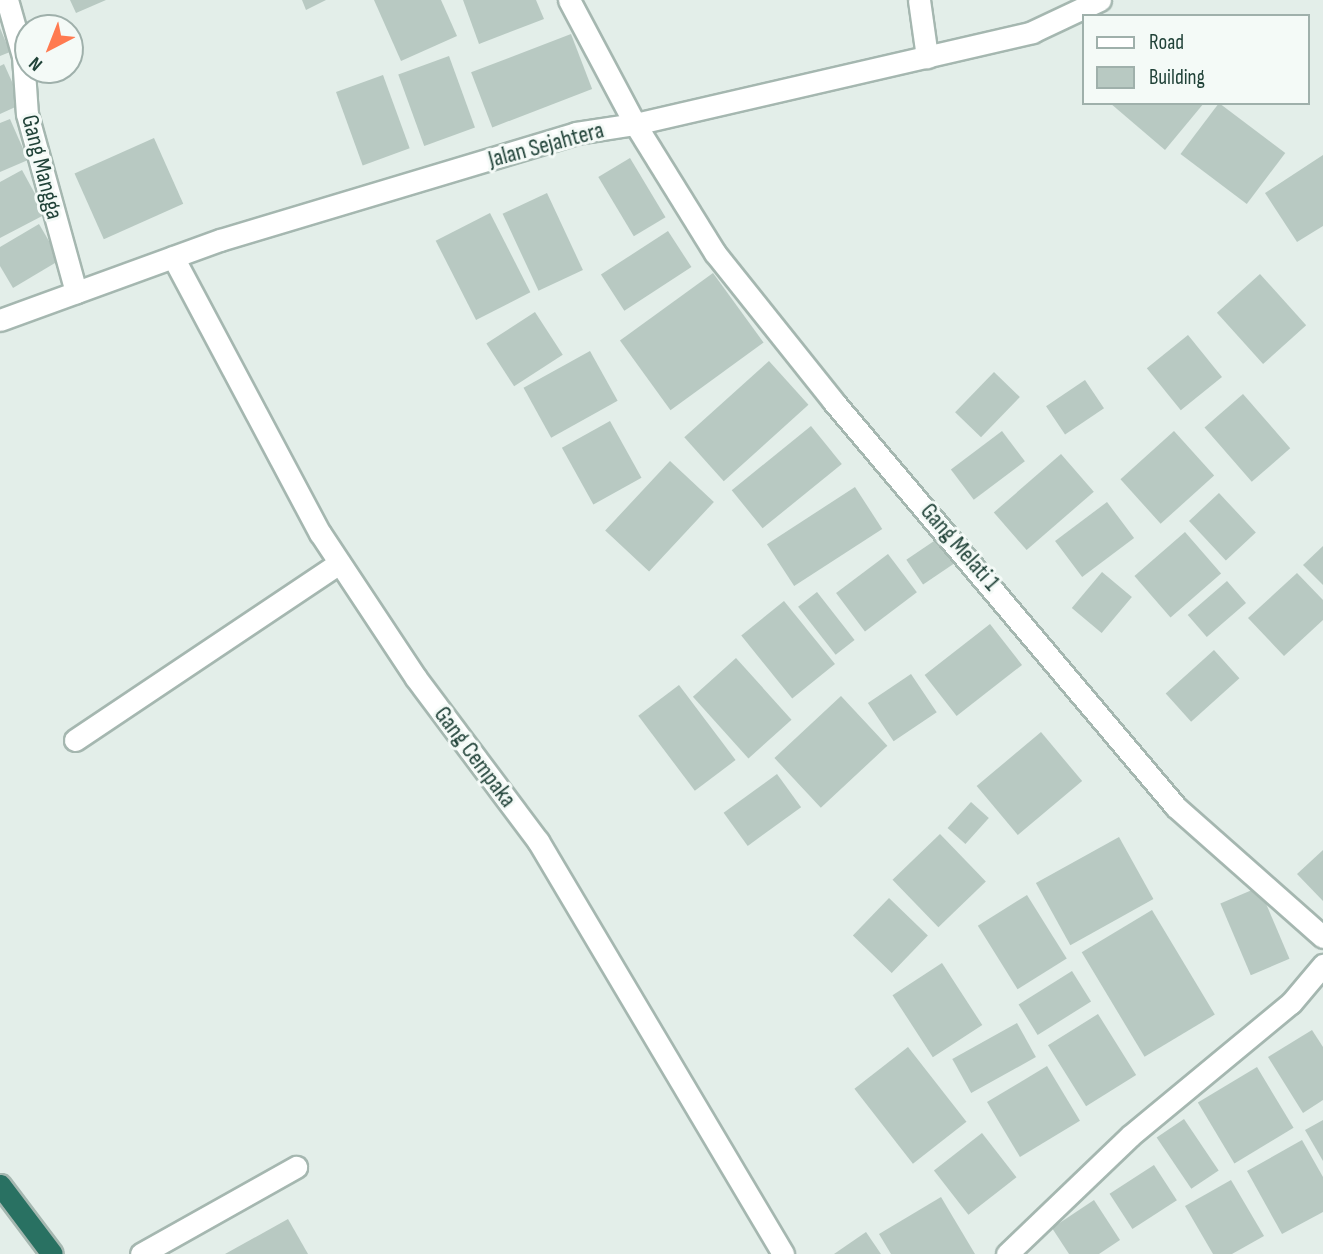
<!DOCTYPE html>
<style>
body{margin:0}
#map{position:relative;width:1323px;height:1254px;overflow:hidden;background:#e3eee9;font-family:"Sofia Sans Condensed",sans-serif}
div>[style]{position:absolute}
.building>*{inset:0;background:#b8c9c2;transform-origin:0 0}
.roads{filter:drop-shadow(2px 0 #a5b7b0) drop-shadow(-2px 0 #a5b7b0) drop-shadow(0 2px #a5b7b0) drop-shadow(0 -2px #a5b7b0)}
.street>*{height:21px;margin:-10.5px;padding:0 10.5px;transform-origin:10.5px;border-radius:10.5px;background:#fff}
.highway>*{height:21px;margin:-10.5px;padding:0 10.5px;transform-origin:10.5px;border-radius:10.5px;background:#297162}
span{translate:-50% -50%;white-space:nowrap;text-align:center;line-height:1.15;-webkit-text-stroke:6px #f4faf7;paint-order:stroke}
.street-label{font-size:24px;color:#204238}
.legend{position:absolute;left:1082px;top:14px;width:228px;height:91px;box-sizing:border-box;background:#f4faf7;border:2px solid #9fb0ab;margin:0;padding:9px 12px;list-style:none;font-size:21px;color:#204238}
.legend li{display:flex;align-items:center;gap:14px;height:35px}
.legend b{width:35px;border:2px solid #9fb0ab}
.north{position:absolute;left:14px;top:14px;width:70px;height:70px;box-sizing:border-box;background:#f4faf7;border:2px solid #9fb0ab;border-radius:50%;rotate:222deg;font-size:19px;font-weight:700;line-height:28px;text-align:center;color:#204238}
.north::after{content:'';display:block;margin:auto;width:24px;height:32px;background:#ff7a50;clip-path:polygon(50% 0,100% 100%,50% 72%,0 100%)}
</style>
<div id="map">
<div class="building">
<div style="clip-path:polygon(70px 0,106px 0,76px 13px)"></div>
<div style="clip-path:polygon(302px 0,326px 0,306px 10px)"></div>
<div style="clip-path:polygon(374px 0,441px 0,457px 36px,401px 61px)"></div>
<div style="clip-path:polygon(463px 0,536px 0,544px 19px,479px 44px)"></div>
<div style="clip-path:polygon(0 28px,10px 52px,0 56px)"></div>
<div style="left:571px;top:34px;width:59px;height:107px;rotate:69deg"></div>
<div style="left:449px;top:56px;width:76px;height:54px;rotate:70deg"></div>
<div style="clip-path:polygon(4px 64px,22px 104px,0 114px,0 66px)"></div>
<div style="left:383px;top:75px;width:78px;height:50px;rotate:70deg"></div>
<div style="clip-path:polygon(1110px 103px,1204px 103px,1165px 150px)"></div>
<div style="left:1219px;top:103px;width:83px;height:64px;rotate:37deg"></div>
<div style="clip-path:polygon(10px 119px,28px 160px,0 172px,0 123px)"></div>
<div style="left:154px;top:138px;width:72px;height:87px;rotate:66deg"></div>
<div style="clip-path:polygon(1323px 155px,1323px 226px,1297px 242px,1265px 193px)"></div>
<div style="left:630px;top:158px;width:69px;height:37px;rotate:59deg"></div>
<div style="clip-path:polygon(22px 170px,46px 214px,0 238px,0 182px)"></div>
<div style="left:547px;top:193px;width:85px;height:49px;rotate:65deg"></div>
<div style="left:490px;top:213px;width:89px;height:61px;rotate:63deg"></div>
<div style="clip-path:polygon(39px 224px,60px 260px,13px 288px,0 266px,0 247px)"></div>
<div style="left:668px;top:231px;width:43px;height:80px;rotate:57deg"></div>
<div style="left:713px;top:273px;width:86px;height:115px;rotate:54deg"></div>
<div style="left:1260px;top:274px;width:69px;height:58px;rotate:48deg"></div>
<div style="left:535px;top:312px;width:51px;height:58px;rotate:57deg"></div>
<div style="left:1188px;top:335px;width:54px;height:53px;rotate:51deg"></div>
<div style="left:590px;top:351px;width:57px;height:76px;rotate:61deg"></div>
<div style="left:769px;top:361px;width:59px;height:114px;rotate:48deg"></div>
<div style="left:994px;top:372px;width:36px;height:56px;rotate:44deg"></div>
<div style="left:1085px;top:380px;width:34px;height:47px;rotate:56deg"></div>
<div style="left:1243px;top:394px;width:72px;height:51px;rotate:49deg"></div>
<div style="left:610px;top:421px;width:65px;height:55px;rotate:61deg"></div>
<div style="left:811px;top:426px;width:49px;height:102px;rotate:51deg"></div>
<div style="left:1002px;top:431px;width:38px;height:64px;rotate:53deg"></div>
<div style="left:1174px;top:431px;width:60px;height:72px;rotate:48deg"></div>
<div style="left:1061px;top:454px;width:50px;height:89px;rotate:49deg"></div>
<div style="left:670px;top:461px;width:60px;height:95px;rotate:43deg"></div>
<div style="left:855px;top:487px;width:50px;height:105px;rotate:57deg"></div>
<div style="left:1219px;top:493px;width:54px;height:41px;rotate:47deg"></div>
<div style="left:1107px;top:502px;width:45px;height:65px;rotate:53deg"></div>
<div style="left:1185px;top:532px;width:55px;height:67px;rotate:49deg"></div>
<div style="left:937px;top:539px;width:30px;height:37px;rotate:56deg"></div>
<div style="clip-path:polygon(1323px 546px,1323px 585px,1303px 565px)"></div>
<div style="left:888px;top:554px;width:48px;height:65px;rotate:53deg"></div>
<div style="left:1102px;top:572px;width:39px;height:47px;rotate:40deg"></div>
<div style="clip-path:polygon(1297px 573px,1323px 600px,1323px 620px,1284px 656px,1248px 618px)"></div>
<div style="left:1227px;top:581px;width:29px;height:52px;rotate:49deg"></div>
<div style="left:817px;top:592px;width:61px;height:24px;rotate:52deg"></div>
<div style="left:784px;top:601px;width:81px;height:55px;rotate:51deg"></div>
<div style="left:990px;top:624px;width:52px;height:83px;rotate:52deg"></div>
<div style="left:1214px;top:650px;width:38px;height:65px;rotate:48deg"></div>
<div style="left:736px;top:658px;width:83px;height:58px;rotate:48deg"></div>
<div style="left:911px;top:674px;width:46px;height:52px;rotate:56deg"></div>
<div style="left:679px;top:685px;width:94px;height:51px;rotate:53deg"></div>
<div style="left:841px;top:696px;width:68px;height:91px;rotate:47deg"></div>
<div style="left:1041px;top:732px;width:64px;height:84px;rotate:50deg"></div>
<div style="left:777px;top:774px;width:41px;height:66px;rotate:54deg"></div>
<div style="left:971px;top:802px;width:24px;height:35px;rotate:42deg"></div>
<div style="left:940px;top:834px;width:66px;height:66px;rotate:46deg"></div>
<div style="left:1119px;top:837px;width:71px;height:95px;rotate:61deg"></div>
<div style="clip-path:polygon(1323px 850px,1323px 901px,1297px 874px)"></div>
<div style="left:1259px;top:887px;width:78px;height:42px;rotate:67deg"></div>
<div style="left:1027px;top:895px;width:75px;height:58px;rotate:58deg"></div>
<div style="left:889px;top:898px;width:54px;height:52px;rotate:44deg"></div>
<div style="left:1152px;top:910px;width:122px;height:82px;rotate:59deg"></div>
<div style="left:942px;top:963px;width:74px;height:59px;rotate:57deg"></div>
<div style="left:1072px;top:971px;width:36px;height:63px;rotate:58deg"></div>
<div style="left:1098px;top:1014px;width:72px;height:59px;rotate:58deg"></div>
<div style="left:1017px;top:1023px;width:39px;height:74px;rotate:61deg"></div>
<div style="clip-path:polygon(1312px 1030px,1323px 1047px,1323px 1100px,1303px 1113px,1268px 1057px)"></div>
<div style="left:908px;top:1047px;width:95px;height:68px;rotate:52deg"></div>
<div style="left:1047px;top:1066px;width:64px;height:70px;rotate:59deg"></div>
<div style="left:1257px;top:1067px;width:71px;height:69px;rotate:59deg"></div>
<div style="left:1184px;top:1119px;width:62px;height:33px;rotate:56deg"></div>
<div style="clip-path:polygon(1323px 1120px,1323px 1161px,1305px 1130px)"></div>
<div style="left:982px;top:1133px;width:56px;height:61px;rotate:52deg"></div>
<div style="clip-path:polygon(1302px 1140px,1323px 1177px,1323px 1212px,1282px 1234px,1247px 1171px)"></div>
<div style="left:1154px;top:1165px;width:42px;height:53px;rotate:57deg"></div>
<div style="clip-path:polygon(1231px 1180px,1264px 1236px,1232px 1254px,1213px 1254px,1185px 1206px)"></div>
<div style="clip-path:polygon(941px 1197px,975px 1254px,891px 1254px,879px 1234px)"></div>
<div style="clip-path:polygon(1094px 1200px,1120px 1240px,1099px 1254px,1069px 1254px,1052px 1228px)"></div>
<div style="clip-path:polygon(288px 1219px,308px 1254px,225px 1254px)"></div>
<div style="clip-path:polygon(866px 1232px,881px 1254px,834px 1254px)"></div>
</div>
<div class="roads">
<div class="street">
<div style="left:7px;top:0;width:58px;rotate:74.1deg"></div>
<div style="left:23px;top:56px;width:58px;rotate:86.1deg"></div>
<div style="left:27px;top:114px;width:185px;rotate:74.6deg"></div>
<div style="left:569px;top:0;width:140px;rotate:62deg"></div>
<div style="left:635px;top:124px;width:152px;rotate:58.2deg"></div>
<div style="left:715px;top:253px;width:189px;rotate:51.4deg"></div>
<div style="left:833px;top:401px;width:531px;rotate:49.81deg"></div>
<div style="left:1176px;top:807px;width:196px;rotate:41.5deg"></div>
<div style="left:919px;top:0;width:58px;rotate:82deg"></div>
<div style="left:173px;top:257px;width:313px;rotate:62deg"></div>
<div style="left:320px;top:533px;width:174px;rotate:56.5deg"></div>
<div style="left:416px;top:678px;width:204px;rotate:53.2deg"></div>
<div style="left:538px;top:841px;width:480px;rotate:59.3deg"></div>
<div style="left:0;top:320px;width:234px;rotate:-20deg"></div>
<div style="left:220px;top:240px;width:372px;rotate:-16.7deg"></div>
<div style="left:576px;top:133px;width:60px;rotate:-8.7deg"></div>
<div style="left:635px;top:124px;width:408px;rotate:-13deg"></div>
<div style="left:1032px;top:32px;width:75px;rotate:-25.2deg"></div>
<div style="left:75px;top:740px;width:318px;rotate:-33.8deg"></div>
<div style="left:141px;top:1254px;width:178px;rotate:-29.3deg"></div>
<div style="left:1007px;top:1254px;width:170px;rotate:-43.8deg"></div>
<div style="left:1130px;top:1136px;width:209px;rotate:-39.6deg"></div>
<div style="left:1291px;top:1003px;width:50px;rotate:-49.9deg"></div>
</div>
<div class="highway">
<div style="left:0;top:1185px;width:86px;rotate:53deg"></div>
</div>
</div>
<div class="street-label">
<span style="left:546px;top:145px;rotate:-15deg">Jalan Sejahtera</span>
<span style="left:42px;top:167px;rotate:76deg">Gang Mangga</span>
<span style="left:960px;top:547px;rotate:49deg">Gang Melati 1</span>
<span style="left:475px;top:757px;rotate:53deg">Gang Cempaka</span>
</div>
<ul class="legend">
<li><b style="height:9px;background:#fff"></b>Road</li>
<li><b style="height:19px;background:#b8c9c2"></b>Building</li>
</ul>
<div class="north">N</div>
</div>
